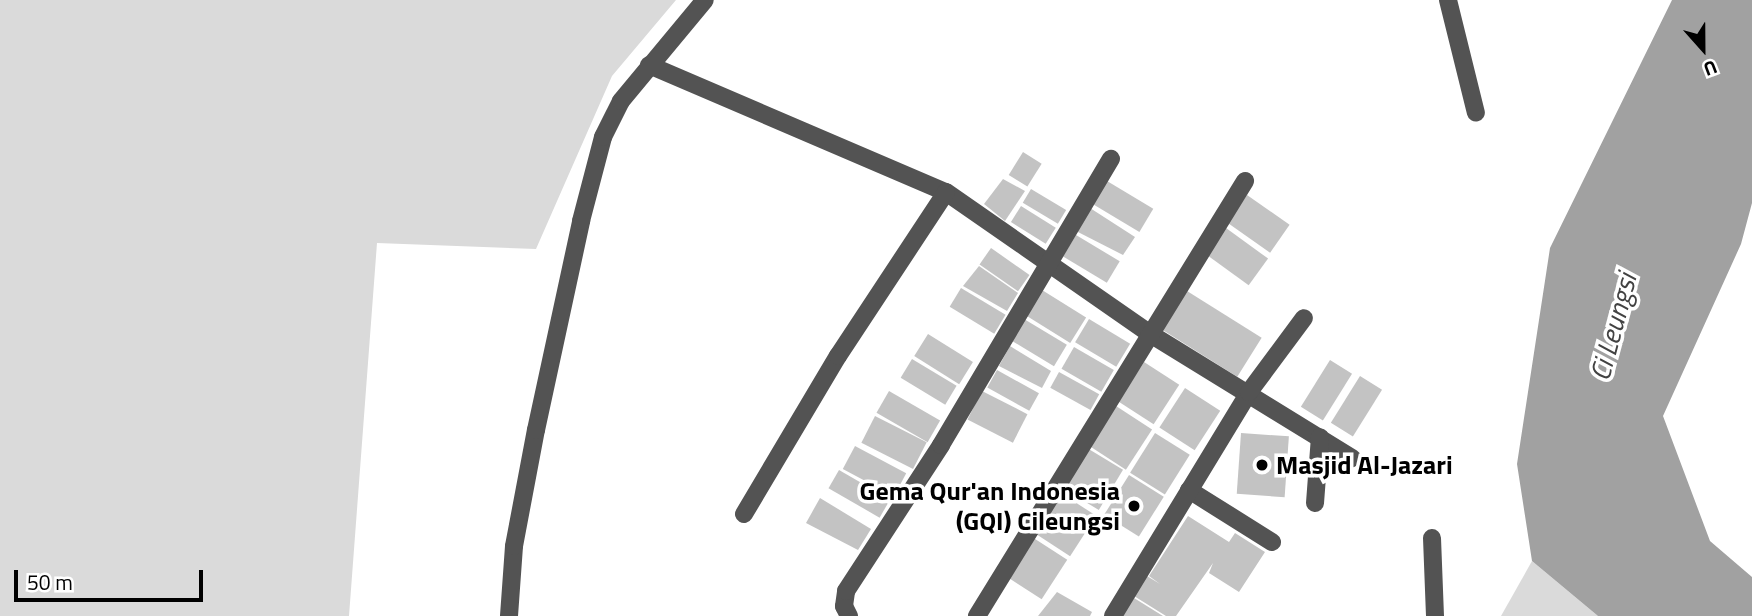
<!DOCTYPE html>
<style>
body{margin:0}
#map{position:relative;width:1752px;height:616px;overflow:hidden;background:#fff;font-family:"Titillium Web",sans-serif}
div>[style]{position:absolute}
.green>*{inset:0;background:#dadada}
.water>*{inset:0;background:#a1a1a1}
.building>*{inset:0;background:#c3c3c3;transform-origin:0 0}
.minor>*{height:18px;margin:-9px;padding:0 9px;transform-origin:9px;border-radius:9px;background:#535353}
.dots>*{width:19px;height:19px;translate:-50% -50%;box-sizing:border-box;border:4px solid #fff;border-radius:50%}
span{translate:-50% -50%;white-space:nowrap;text-align:center;line-height:1.15;-webkit-text-stroke:7px #fff;paint-order:stroke}
.poi-label{font-size:26px;color:#000;font-weight:700}
.left{translate:0 -50%;text-align:left}
.right{translate:-100% -50%;text-align:right}
.water-label{font-size:28px;color:#424242;font-style:italic}
.north{position:absolute;left:1668px;top:14px;width:70px;height:70px;-webkit-text-stroke:5px #fff;paint-order:stroke;rotate:159deg;font-size:19px;font-weight:700;line-height:28px;text-align:center;color:#000}
.north::after{content:'';display:block;margin:auto;width:24px;height:32px;background:#000;clip-path:polygon(50% 0,100% 100%,50% 72%,0 100%)}
.scale{position:absolute;left:14px;top:570px;width:189px;height:32px;box-sizing:border-box;border:4px solid #000;border-top:0;padding-left:9px;font-size:21px;line-height:24px;white-space:nowrap;color:#000;-webkit-text-stroke:5px #fff;paint-order:stroke}
</style>
<div id="map">
<div class="green">
<div style="clip-path:polygon(0 0,676px 0,612px 76px,536px 249px,377px 243px,349px 616px,0 616px)"></div>
<div style="clip-path:polygon(1532px 561px,1598px 616px,1501px 616px)"></div>
</div>
<div class="water">
<div style="clip-path:polygon(1672px 0,1752px 0,1752px 203px,1741px 244px,1663px 416px,1710px 541px,1752px 577px,1752px 616px,1598px 616px,1532px 561px,1517px 464px,1550px 248px)"></div>
</div>
<div class="building">
<div style="left:1023px;top:152px;width:22px;height:27px;rotate:32deg"></div>
<div style="clip-path:polygon(1003px 179px,1025px 191px,1005px 221px,984px 204px)"></div>
<div style="left:1107px;top:181px;width:54px;height:27px;rotate:31deg"></div>
<div style="left:1031px;top:189px;width:41px;height:16px;rotate:31deg"></div>
<div style="left:1247px;top:195px;width:52px;height:34px;rotate:35deg"></div>
<div style="left:1021px;top:206px;width:41px;height:19px;rotate:32deg"></div>
<div style="clip-path:polygon(1090px 208px,1135px 237px,1123px 255px,1076px 231px)"></div>
<div style="left:1226px;top:228px;width:52px;height:33px;rotate:36deg"></div>
<div style="left:1076px;top:235px;width:51px;height:25px;rotate:31deg"></div>
<div style="left:991px;top:248px;width:47px;height:20px;rotate:35deg"></div>
<div style="clip-path:polygon(979px 266px,1018px 293px,1007px 311px,963px 286px)"></div>
<div style="left:961px;top:288px;width:52px;height:22px;rotate:31deg"></div>
<div style="left:1042px;top:290px;width:52px;height:30px;rotate:32deg"></div>
<div style="left:1187px;top:291px;width:88px;height:46px;rotate:32deg"></div>
<div style="left:1024px;top:319px;width:50px;height:25px;rotate:31deg"></div>
<div style="left:1089px;top:319px;width:48px;height:27px;rotate:31deg"></div>
<div style="left:928px;top:334px;width:53px;height:26px;rotate:32deg"></div>
<div style="clip-path:polygon(1010px 346px,1051px 371px,1042px 388px,999px 366px)"></div>
<div style="left:1074px;top:347px;width:46px;height:25px;rotate:30deg"></div>
<div style="left:912px;top:359px;width:52px;height:22px;rotate:31deg"></div>
<div style="left:1330px;top:360px;width:26px;height:55px;rotate:32deg"></div>
<div style="left:1144px;top:362px;width:42px;height:47px;rotate:33deg"></div>
<div style="left:997px;top:370px;width:48px;height:20px;rotate:29deg"></div>
<div style="left:1059px;top:372px;width:46px;height:18px;rotate:29deg"></div>
<div style="left:1360px;top:376px;width:26px;height:55px;rotate:32deg"></div>
<div style="left:1185px;top:388px;width:42px;height:47px;rotate:33deg"></div>
<div style="left:889px;top:391px;width:59px;height:25px;rotate:30deg"></div>
<div style="left:982px;top:391px;width:51px;height:32px;rotate:27deg"></div>
<div style="left:1116px;top:406px;width:43px;height:48px;rotate:33deg"></div>
<div style="left:875px;top:416px;width:58px;height:30px;rotate:27deg"></div>
<div style="left:1155px;top:433px;width:41px;height:47px;rotate:32deg"></div>
<div style="left:1241px;top:433px;width:48px;height:61px;rotate:4deg"></div>
<div style="left:855px;top:446px;width:58px;height:26px;rotate:28deg"></div>
<div style="left:1087px;top:448px;width:42px;height:47px;rotate:31deg"></div>
<div style="left:839px;top:470px;width:59px;height:21px;rotate:30deg"></div>
<div style="left:1129px;top:475px;width:41px;height:47px;rotate:32deg"></div>
<div style="left:1061px;top:493px;width:42px;height:48px;rotate:33deg"></div>
<div style="clip-path:polygon(820px 498px,871px 529px,858px 550px,806px 523px)"></div>
<div style="clip-path:polygon(1188px 516px,1229px 542px,1235px 533px,1265px 552px,1239px 592px,1209px 573px,1213px 563px,1176px 616px,1166px 616px,1134px 596px,1147px 576px,1160px 584px,1149px 576px)"></div>
<div style="left:1032px;top:537px;width:42px;height:47px;rotate:33deg"></div>
<div style="clip-path:polygon(1057px 592px,1092px 612px,1090px 616px,1038px 616px)"></div>
<div style="clip-path:polygon(1134px 598px,1163px 616px,1122px 616px)"></div>
</div>
<div class="minor">
<div style="left:1448px;top:0;width:116px;rotate:76.1deg"></div>
<div style="left:649px;top:65px;width:323px;rotate:23.2deg"></div>
<div style="left:946px;top:192px;width:251px;rotate:34.8deg"></div>
<div style="left:1152px;top:335px;width:235px;rotate:31.6deg"></div>
<div style="left:1189px;top:490px;width:98px;rotate:32.1deg"></div>
<div style="left:1315px;top:503px;width:66px;rotate:-85.7deg"></div>
<div style="left:744px;top:514px;width:184px;rotate:-59.3deg"></div>
<div style="left:838px;top:356px;width:196px;rotate:-56.6deg"></div>
<div style="left:1432px;top:538px;width:78px;rotate:87.8deg"></div>
<div style="left:509px;top:616px;width:70px;rotate:-85.9deg"></div>
<div style="left:514px;top:546px;width:118px;rotate:-79.3deg"></div>
<div style="left:536px;top:430px;width:214px;rotate:-77.8deg"></div>
<div style="left:581px;top:221px;width:87px;rotate:-75.3deg"></div>
<div style="left:603px;top:137px;width:40px;rotate:-63.4deg"></div>
<div style="left:621px;top:101px;width:131px;rotate:-50.3deg"></div>
<div style="left:849px;top:616px;width:11px;rotate:-117deg"></div>
<div style="left:844px;top:606px;width:15px;rotate:-82deg"></div>
<div style="left:846px;top:591px;width:174px;rotate:-56.9deg"></div>
<div style="left:941px;top:445px;width:333px;rotate:-59.3deg"></div>
<div style="left:977px;top:616px;width:511px;rotate:-58.36deg"></div>
<div style="left:1113px;top:616px;width:262px;rotate:-58.7deg"></div>
<div style="left:1249px;top:392px;width:92px;rotate:-53.4deg"></div>
</div>
<div class="dots">
<div style="left:1262px;top:465px;background:#000"></div>
<div style="left:1134px;top:506px;background:#000"></div>
</div>
<div class="poi-label">
<span class="left" style="left:1276px;top:465px">Masjid Al-Jazari</span>
<span class="right" style="left:1120px;top:506px">Gema Qur'an Indonesia<br>(GQI) Cileungsi</span>
</div>
<div class="water-label">
<span style="left:1613px;top:327px;rotate:-75deg">Ci Leungsi</span>
</div>
<div class="north">U</div>
<div class="scale">50 m</div>
</div>
